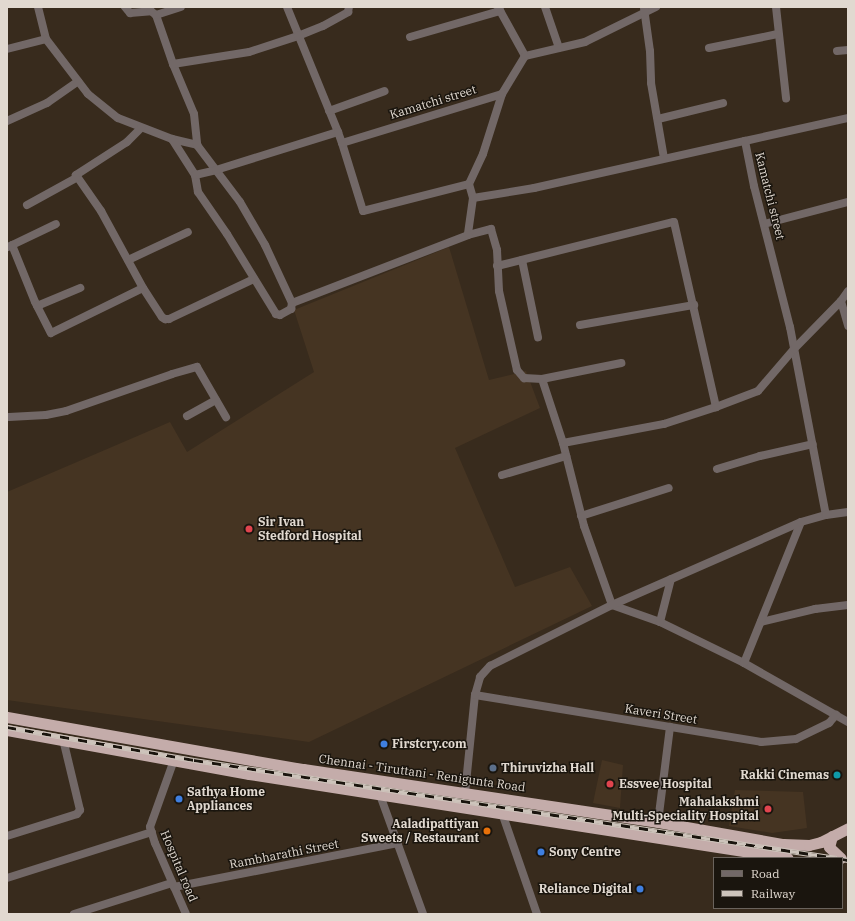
<!DOCTYPE html>
<style>
body{margin:0}
#map{position:relative;width:855px;height:921px;overflow:hidden;background:#382b1d;font-family:"IBM Plex Serif",serif}
div>[style]{position:absolute}
.built>*{inset:0;background:#453422}
.minor>*{height:8px;margin:-4px;padding:0 4px;transform-origin:4px;border-radius:4px;background:#726867}
.trunk>*{height:11px;margin:-5.5px;padding:0 5.5px;transform-origin:5.5px;border-radius:5.5px;background:#c4acaa}
.rail>*{height:4.5px;margin-top:-2.25px;transform-origin:0;background:repeating-linear-gradient(90deg,#1a150e 0 9px,#cdc4bb 0 18px);box-sizing:border-box;border-block:1px solid #cdc4bb}
.dots>*{width:11px;height:11px;translate:-50% -50%;box-sizing:border-box;border:2px solid #1a150e;border-radius:50%}
span{translate:-50% -50%;white-space:nowrap;text-align:center;line-height:1.15;-webkit-text-stroke:3px #1a150e;paint-order:stroke}
.street-label{font-size:12px;color:#e1d9d0}
.poi-label{font-size:12px;color:#e1d9d0;font-weight:700}
.left{translate:0 -50%;text-align:left}
.right{translate:-100% -50%;text-align:right}
.frame{position:absolute;inset:0;border:8px solid #e1d9d0;pointer-events:none}
.legend{position:absolute;left:713px;top:857px;width:130px;height:52px;box-sizing:border-box;background:#1a150e;border:1px solid #6a635c;margin:0;padding:5px 7px;list-style:none;font-size:12px;color:#e1d9d0}
.legend li{display:flex;align-items:center;gap:8px;height:20px}
.legend b{width:20px;border:1px solid #6a635c}
</style>
<div id="map">
<div class="built">
<div style="clip-path:polygon(449px 247px,489px 380px,526px 371px,540px 408px,455px 448px,515px 587px,570px 567px,592px 606px,309px 742px,7px 700px,7px 492px,170px 422px,187px 452px,314px 372px,294px 310px)"></div>
<div style="clip-path:polygon(602px 760px,623px 765px,620px 808px,593px 803px)"></div>
<div style="clip-path:polygon(735px 790px,803px 792px,807px 828px,772px 833px,729px 826px)"></div>
</div>
<div class="minor">
<div style="left:38px;top:7px;width:33px;rotate:76deg"></div>
<div style="left:46px;top:39px;width:69px;rotate:52.6deg"></div>
<div style="left:88px;top:94px;width:38px;rotate:39deg"></div>
<div style="left:118px;top:118px;width:58px;rotate:21.3deg"></div>
<div style="left:172px;top:139px;width:26px;rotate:13deg"></div>
<div style="left:197px;top:145px;width:71px;rotate:53deg"></div>
<div style="left:240px;top:202px;width:50px;rotate:59.8deg"></div>
<div style="left:265px;top:245px;width:64px;rotate:65deg"></div>
<div style="left:125px;top:7px;width:8px;rotate:50deg"></div>
<div style="left:130px;top:13px;width:21px;rotate:-5deg"></div>
<div style="left:151px;top:11px;width:6px;rotate:39deg"></div>
<div style="left:156px;top:15px;width:52px;rotate:70.9deg"></div>
<div style="left:173px;top:64px;width:54px;rotate:67.2deg"></div>
<div style="left:194px;top:114px;width:31px;rotate:84deg"></div>
<div style="left:287px;top:7px;width:135px;rotate:67.8deg"></div>
<div style="left:498px;top:7px;width:56px;rotate:61.1deg"></div>
<div style="left:545px;top:7px;width:43px;rotate:71.1deg"></div>
<div style="left:656px;top:7px;width:79px;rotate:153.8deg"></div>
<div style="left:585px;top:42px;width:62px;rotate:166.9deg"></div>
<div style="left:525px;top:56px;width:44px;rotate:121.2deg"></div>
<div style="left:502px;top:94px;width:63px;rotate:107.6deg"></div>
<div style="left:483px;top:154px;width:33px;rotate:115deg"></div>
<div style="left:469px;top:184px;width:15px;rotate:74deg"></div>
<div style="left:473px;top:198px;width:37px;rotate:98deg"></div>
<div style="left:468px;top:235px;width:24px;rotate:-15deg"></div>
<div style="left:491px;top:229px;width:22px;rotate:74deg"></div>
<div style="left:497px;top:250px;width:41px;rotate:87.2deg"></div>
<div style="left:499px;top:291px;width:81px;rotate:77.2deg"></div>
<div style="left:517px;top:370px;width:11px;rotate:49deg"></div>
<div style="left:524px;top:378px;width:18px;rotate:3deg"></div>
<div style="left:542px;top:379px;width:67px;rotate:71.8deg"></div>
<div style="left:563px;top:443px;width:86px;rotate:75.8deg"></div>
<div style="left:584px;top:526px;width:84px;rotate:70.5deg"></div>
<div style="left:612px;top:605px;width:51px;rotate:19.5deg"></div>
<div style="left:660px;top:622px;width:93px;rotate:26deg"></div>
<div style="left:744px;top:663px;width:120px;rotate:29.6deg"></div>
<div style="left:776px;top:7px;width:92px;rotate:83.7deg"></div>
<div style="left:644px;top:8px;width:43px;rotate:82.1deg"></div>
<div style="left:650px;top:51px;width:32px;rotate:88deg"></div>
<div style="left:651px;top:83px;width:76px;rotate:80.2deg"></div>
<div style="left:156px;top:15px;width:26px;rotate:-18deg"></div>
<div style="left:410px;top:37px;width:94px;rotate:-16.1deg"></div>
<div style="left:709px;top:48px;width:70px;rotate:-11.5deg"></div>
<div style="left:7px;top:49px;width:40px;rotate:-14.4deg"></div>
<div style="left:837px;top:51px;width:11px;rotate:-5deg"></div>
<div style="left:173px;top:64px;width:77px;rotate:-9deg"></div>
<div style="left:249px;top:52px;width:52px;rotate:-18.1deg"></div>
<div style="left:298px;top:36px;width:27px;rotate:-22deg"></div>
<div style="left:323px;top:26px;width:29px;rotate:-29deg"></div>
<div style="left:348px;top:12px;width:5px;rotate:-79deg"></div>
<div style="left:329px;top:111px;width:59px;rotate:-19.7deg"></div>
<div style="left:658px;top:119px;width:67px;rotate:-13.8deg"></div>
<div style="left:7px;top:121px;width:44px;rotate:-24.2deg"></div>
<div style="left:47px;top:103px;width:38px;rotate:-35deg"></div>
<div style="left:141px;top:128px;width:20px;rotate:135deg"></div>
<div style="left:127px;top:142px;width:61px;rotate:147.1deg"></div>
<div style="left:76px;top:175px;width:44px;rotate:55.2deg"></div>
<div style="left:101px;top:211px;width:88px;rotate:61.4deg"></div>
<div style="left:172px;top:139px;width:43px;rotate:57.4deg"></div>
<div style="left:195px;top:175px;width:17px;rotate:80deg"></div>
<div style="left:198px;top:192px;width:51px;rotate:55.4deg"></div>
<div style="left:227px;top:234px;width:94px;rotate:58.5deg"></div>
<div style="left:276px;top:314px;width:4px;rotate:14deg"></div>
<div style="left:280px;top:315px;width:13px;rotate:-29deg"></div>
<div style="left:291px;top:309px;width:6px;rotate:-81deg"></div>
<div style="left:292px;top:303px;width:189px;rotate:-21.1deg"></div>
<div style="left:745px;top:141px;width:106px;rotate:-12.6deg"></div>
<div style="left:342px;top:143px;width:71px;rotate:72.8deg"></div>
<div style="left:363px;top:211px;width:109px;rotate:-14.3deg"></div>
<div style="left:195px;top:175px;width:22px;rotate:-13deg"></div>
<div style="left:216px;top:170px;width:128px;rotate:-17.3deg"></div>
<div style="left:338px;top:132px;width:12px;rotate:70deg"></div>
<div style="left:342px;top:143px;width:167px;rotate:-17deg"></div>
<div style="left:473px;top:198px;width:62px;rotate:-9.3deg"></div>
<div style="left:534px;top:188px;width:216px;rotate:-12.6deg"></div>
<div style="left:745px;top:141px;width:46px;rotate:78.7deg"></div>
<div style="left:754px;top:186px;width:146px;rotate:75.7deg"></div>
<div style="left:790px;top:327px;width:191px;rotate:79.2deg"></div>
<div style="left:27px;top:205px;width:56px;rotate:-28.9deg"></div>
<div style="left:764px;top:224px;width:87px;rotate:-14.7deg"></div>
<div style="left:12px;top:245px;width:61px;rotate:68deg"></div>
<div style="left:35px;top:302px;width:35px;rotate:63deg"></div>
<div style="left:51px;top:333px;width:102px;rotate:-26.1deg"></div>
<div style="left:143px;top:288px;width:35px;rotate:57deg"></div>
<div style="left:162px;top:317px;width:4px;rotate:34deg"></div>
<div style="left:165px;top:319px;width:4px"></div>
<div style="left:169px;top:319px;width:94px;rotate:-25.2deg"></div>
<div style="left:8px;top:247px;width:53px;rotate:-25.6deg"></div>
<div style="left:128px;top:260px;width:66px;rotate:-25deg"></div>
<div style="left:522px;top:260px;width:79px;rotate:78.3deg"></div>
<div style="left:497px;top:266px;width:182px;rotate:-14deg"></div>
<div style="left:674px;top:222px;width:190px;rotate:77.2deg"></div>
<div style="left:841px;top:301px;width:26px;rotate:74deg"></div>
<div style="left:37px;top:306px;width:47px;rotate:-22.7deg"></div>
<div style="left:580px;top:325px;width:116px;rotate:-10deg"></div>
<div style="left:542px;top:379px;width:81px;rotate:-11.4deg"></div>
<div style="left:187px;top:416px;width:33px;rotate:-29deg"></div>
<div style="left:9px;top:417px;width:37px;rotate:-3deg"></div>
<div style="left:46px;top:415px;width:20px;rotate:-11deg"></div>
<div style="left:66px;top:411px;width:112px;rotate:-19.2deg"></div>
<div style="left:172px;top:374px;width:26px;rotate:-16deg"></div>
<div style="left:197px;top:367px;width:58px;rotate:59.9deg"></div>
<div style="left:563px;top:443px;width:103px;rotate:-10.7deg"></div>
<div style="left:664px;top:424px;width:55px;rotate:-18.1deg"></div>
<div style="left:716px;top:407px;width:45px;rotate:-20.9deg"></div>
<div style="left:758px;top:391px;width:55px;rotate:-49.4deg"></div>
<div style="left:794px;top:349px;width:67px;rotate:-45.6deg"></div>
<div style="left:841px;top:301px;width:12px;rotate:-55deg"></div>
<div style="left:717px;top:469px;width:45px;rotate:-16.8deg"></div>
<div style="left:760px;top:456px;width:54px;rotate:-12.8deg"></div>
<div style="left:502px;top:475px;width:67px;rotate:-16.5deg"></div>
<div style="left:581px;top:516px;width:92px;rotate:-17.7deg"></div>
<div style="left:660px;top:622px;width:44px;rotate:-75.7deg"></div>
<div style="left:761px;top:622px;width:56px;rotate:-13.5deg"></div>
<div style="left:815px;top:609px;width:33px;rotate:-7deg"></div>
<div style="left:744px;top:663px;width:152px;rotate:-68deg"></div>
<div style="left:475px;top:695px;width:290px;rotate:9.3deg"></div>
<div style="left:761px;top:742px;width:35px;rotate:-5deg"></div>
<div style="left:796px;top:739px;width:37px;rotate:-26deg"></div>
<div style="left:829px;top:723px;width:11px;rotate:-49deg"></div>
<div style="left:174px;top:760px;width:71px;rotate:109.7deg"></div>
<div style="left:150px;top:827px;width:17px;rotate:73deg"></div>
<div style="left:155px;top:843px;width:77px;rotate:66.4deg"></div>
<div style="left:381px;top:780px;width:15px;rotate:94deg"></div>
<div style="left:380px;top:795px;width:127px;rotate:70.1deg"></div>
<div style="left:465px;top:793px;width:99px;rotate:-84.2deg"></div>
<div style="left:475px;top:695px;width:19px;rotate:-74deg"></div>
<div style="left:480px;top:677px;width:15px;rotate:-48deg"></div>
<div style="left:490px;top:666px;width:136px;rotate:-26.6deg"></div>
<div style="left:612px;top:605px;width:206px;rotate:-23.7deg"></div>
<div style="left:801px;top:522px;width:26px;rotate:-16deg"></div>
<div style="left:826px;top:515px;width:22px;rotate:-8deg"></div>
<div style="left:505px;top:799px;width:14px;rotate:102deg"></div>
<div style="left:502px;top:813px;width:107px;rotate:70.9deg"></div>
<div style="left:658px;top:822px;width:96px;rotate:-82.8deg"></div>
<div style="left:7px;top:836px;width:73px;rotate:-17.4deg"></div>
<div style="left:77px;top:814px;width:5px;rotate:-53deg"></div>
<div style="left:80px;top:810px;width:73px;rotate:-103.5deg"></div>
<div style="left:7px;top:878px;width:152px;rotate:-17.6deg"></div>
<div style="left:174px;top:887px;width:228px;rotate:-11.1deg"></div>
<div style="left:74px;top:914px;width:103px;rotate:-17.6deg"></div>
</div>
<div class="trunk">
<div style="left:7px;top:717px;width:301px;rotate:10deg"></div>
<div style="left:303px;top:769px;width:359px;rotate:8.5deg"></div>
<div style="left:658px;top:822px;width:127px;rotate:10deg"></div>
<div style="left:783px;top:844px;width:26px;rotate:2deg"></div>
<div style="left:809px;top:845px;width:12px;rotate:-14deg"></div>
<div style="left:821px;top:842px;width:30px;rotate:-27deg"></div>
<div style="left:7px;top:730px;width:246px;rotate:10.3deg"></div>
<div style="left:249px;top:774px;width:545px;rotate:8.87deg"></div>
<div style="left:832px;top:836px;width:11px;rotate:105deg"></div>
<div style="left:829px;top:847px;width:16px;rotate:43deg"></div>
</div>
<div class="rail">
<div style="left:7px;top:727px;width:190px;rotate:10deg"></div>
<div style="left:194px;top:760px;width:650px;rotate:8.67deg"></div>
<div style="left:842px;top:859px;width:6px;rotate:9deg"></div>
</div>
<div class="dots">
<div style="left:249px;top:529px;background:#e0444e"></div>
<div style="left:384px;top:744px;background:#3f7fe0"></div>
<div style="left:493px;top:768px;background:#5c6f8a"></div>
<div style="left:837px;top:775px;background:#0f9aa8"></div>
<div style="left:610px;top:784px;background:#e0444e"></div>
<div style="left:179px;top:799px;background:#3f7fe0"></div>
<div style="left:768px;top:809px;background:#e0444e"></div>
<div style="left:487px;top:831px;background:#e8710a"></div>
<div style="left:541px;top:852px;background:#3f7fe0"></div>
<div style="left:640px;top:889px;background:#3f7fe0"></div>
</div>
<div class="street-label">
<span style="left:433px;top:102px;rotate:-17deg">Kamatchi street</span>
<span style="left:770px;top:196px;rotate:76deg">Kamatchi street</span>
<span style="left:661px;top:714px;rotate:9deg">Kaveri Street</span>
<span style="left:422px;top:773px;rotate:8deg">Chennai - Tiruttani - Renigunta Road</span>
<span style="left:284px;top:854px;rotate:-11deg">Rambharathi Street</span>
<span style="left:179px;top:866px;rotate:67deg">Hospital road</span>
</div>
<div class="poi-label">
<span class="left" style="left:258px;top:529px">Sir Ivan<br>Stedford Hospital</span>
<span class="left" style="left:392px;top:744px">Firstcry.com</span>
<span class="left" style="left:501px;top:768px">Thiruvizha Hall</span>
<span class="right" style="left:829px;top:775px">Rakki Cinemas</span>
<span class="left" style="left:619px;top:784px">Essvee Hospital</span>
<span class="left" style="left:187px;top:799px">Sathya Home<br>Appliances</span>
<span class="right" style="left:759px;top:809px">Mahalakshmi<br>Multi-Speciality Hospital</span>
<span class="right" style="left:479px;top:831px">Aaladipattiyan<br>Sweets / Restaurant</span>
<span class="left" style="left:549px;top:852px">Sony Centre</span>
<span class="right" style="left:632px;top:889px">Reliance Digital</span>
</div>
<div class="frame"></div>
<ul class="legend">
<li><b style="height:5px;background:#726867"></b>Road</li>
<li><b style="height:5px;background:#cdc4bb"></b>Railway</li>
</ul>
</div>
